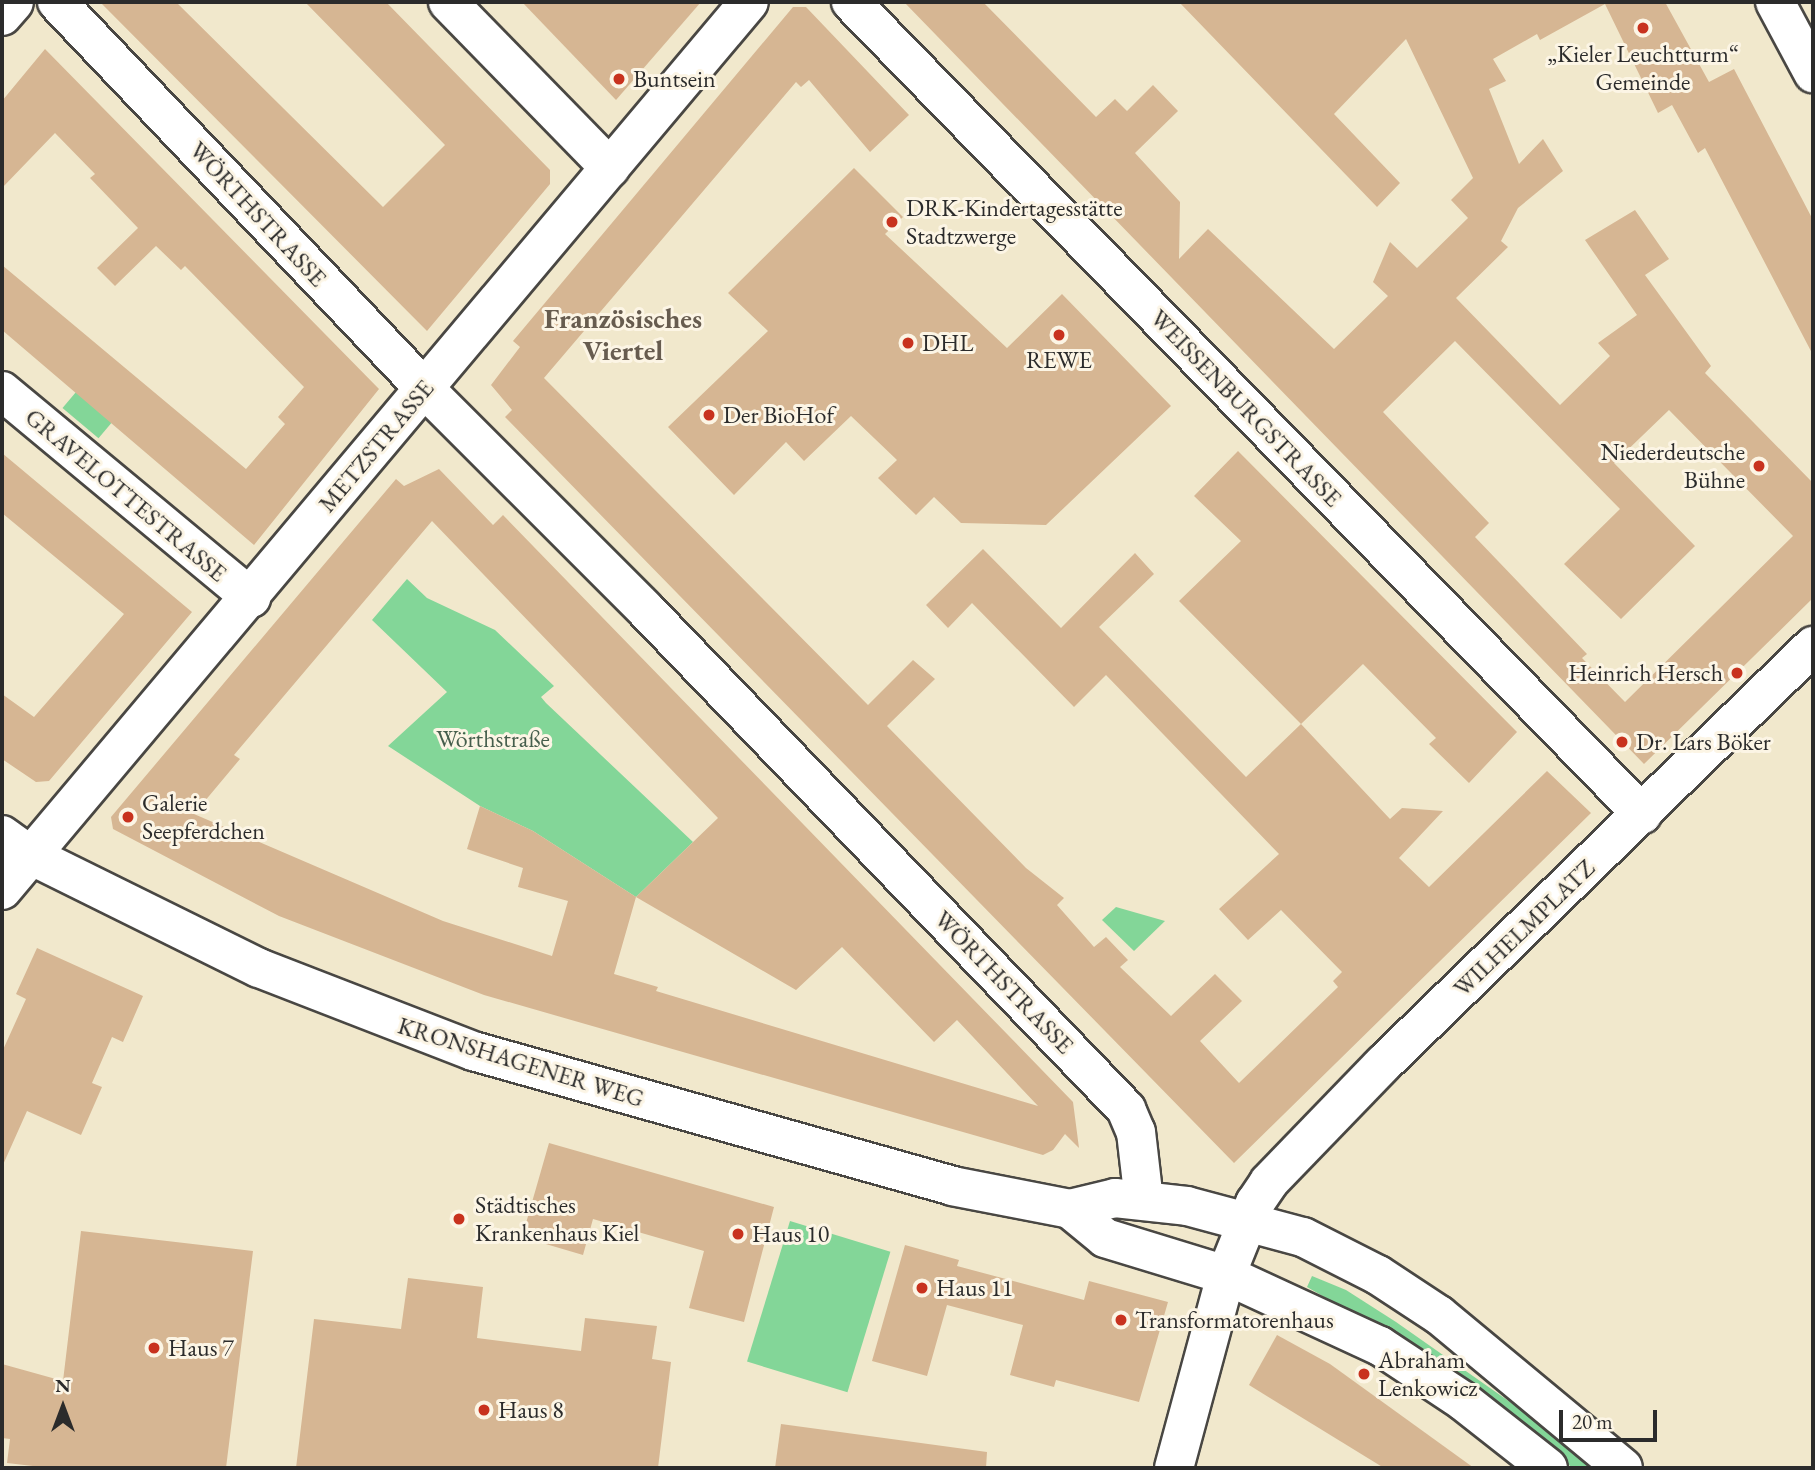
<!DOCTYPE html>
<meta charset="utf-8">
<style>
body{margin:0}
#map{position:relative;width:1815px;height:1470px;overflow:hidden;background:#f1e8cc;font-family:"EB Garamond",serif}
div>[style]{position:absolute}
.green>*{inset:0;background:#83d698;transform-origin:0 0}
.building>*{inset:0;background:#d6b693}
.roads{filter:drop-shadow(2px 0 #494743) drop-shadow(-2px 0 #494743) drop-shadow(0 2px #494743) drop-shadow(0 -2px #494743)}
.minor>*{height:38px;margin:-19px;padding:0 19px;transform-origin:19px;border-radius:19px;background:#fff}
.major>*{height:38px;margin:-19px;padding:0 19px;transform-origin:19px;border-radius:19px;background:#fff}
.dots>*{width:19px;height:19px;translate:-50% -50%;box-sizing:border-box;border:4px solid #fcf5e5;border-radius:50%}
span{translate:-50% -50%;white-space:nowrap;text-align:center;line-height:1.15;-webkit-text-stroke:6px #fcf5e5;paint-order:stroke}
.poi-label{font-size:24px;color:#2b2b2b}
.left{translate:0 -50%;text-align:left}
.right{translate:-100% -50%;text-align:right}
.street-label{font-size:24px;color:#2b2b2b}
.park-label{font-size:24px;color:#455e4c}
.quarter-label{font-size:28px;color:#675c4f;font-weight:700}
.frame{position:absolute;inset:0;border:4px solid #2b2b2b;pointer-events:none}
.north{position:absolute;left:28px;top:1372px;width:70px;height:70px;-webkit-text-stroke:5px #fcf5e5;paint-order:stroke;rotate:0deg;font-size:19px;font-weight:700;line-height:28px;text-align:center;color:#2b2b2b}
.north::after{content:'';display:block;margin:auto;width:24px;height:32px;background:#2b2b2b;clip-path:polygon(50% 0,100% 100%,50% 72%,0 100%)}
.scale{position:absolute;left:1559px;top:1410px;width:98px;height:32px;box-sizing:border-box;border:4px solid #2b2b2b;border-top:0;padding-left:9px;font-size:21px;line-height:24px;white-space:nowrap;color:#2b2b2b;-webkit-text-stroke:5px #fcf5e5;paint-order:stroke}
</style>
<div id="map">
<div class="green">
<div style="left:76px;top:392px;width:47px;height:21px;rotate:40deg"></div>
<div style="clip-path:polygon(407px 579px,427px 598px,495px 630px,554px 686px,541px 697px,546px 703px,693px 842px,636px 897px,533px 831px,480px 806px,388px 746px,447px 692px,372px 620px)"></div>
<div style="clip-path:polygon(1116px 907px,1165px 921px,1134px 951px,1102px 920px)"></div>
<div style="left:790px;top:1221px;width:105px;height:147px;rotate:17deg"></div>
<div style="clip-path:polygon(1312px 1276px,1346px 1290px,1396px 1322px,1557px 1435px,1596px 1468px,1573px 1468px,1392px 1336px,1307px 1287px)"></div>
</div>
<div class="building">
<div style="clip-path:polygon(100px 2px,176px 2px,383px 207px,445px 145px,305px 2px,386px 2px,550px 170px,550px 184px,427px 331px)"></div>
<div style="clip-path:polygon(522px 2px,701px 2px,616px 100px)"></div>
<div style="clip-path:polygon(evenodd,904px 2px,983px 2px,1096px 117px,1115px 99px,1127px 111px,1153px 85px,1178px 111px,1135px 153px,1180px 202px,1179px 259px,1208px 229px,1334px 349px,1388px 296px,1373px 282px,1390px 242px,1417px 268px,1468px 218px,1451px 200px,1473px 178px,1406px 39px,1334px 114px,1400px 183px,1377px 207px,1179px 2px,1665px 2px,1709px 82px,1734px 69px,1813px 220px,1813px 355px,1705px 148px,1698px 153px,1672px 105px,1658px 113px,1605px 4px,1540px 40px,1537px 34px,1493px 59px,1506px 81px,1489px 89px,1519px 164px,1543px 139px,1563px 171px,1518px 208px,1501px 241px,1508px 247px,1456px 298px,1560px 405px,1610px 356px,1598px 343px,1637px 315px,1585px 240px,1635px 210px,1669px 259px,1645px 275px,1711px 366px,1705px 373px,1813px 483px,1813px 598px,1644px 764px,904px 2px,1455px 341px,1620px 509px,1564px 564px,1621px 619px,1695px 546px,1614px 463px,1669px 410px,1793px 536px,1625px 702px,1582px 658px,1587px 654px,1475px 537px,1489px 523px,1383px 412px,1455px 341px)"></div>
<div style="clip-path:polygon(793px 7px,806px 7px,909px 115px,870px 152px,809px 80px,801px 87px,796px 82px,544px 378px,868px 705px,913px 660px,935px 679px,887px 726px,1026px 868px,1064px 898px,1057px 905px,1094px 947px,1106px 937px,1128px 960px,1120px 967px,1171px 1016px,1215px 974px,1242px 1001px,1200px 1041px,1239px 1083px,1338px 987px,1333px 981px,1342px 972px,1281px 910px,1248px 940px,1219px 909px,1279px 854px,1106px 675px,1074px 707px,972px 603px,948px 628px,926px 605px,983px 549px,1061px 628px,1135px 553px,1154px 574px,1099px 627px,1246px 777px,1301px 724px,1390px 819px,1402px 808px,1443px 811px,1399px 858px,1429px 887px,1547px 771px,1591px 813px,1234px 1163px,505px 417px,512px 410px,491px 385px,520px 347px,513px 341px)"></div>
<div style="clip-path:polygon(45px 49px,379px 389px,254px 545px,2px 330px,2px 265px,246px 469px,285px 424px,278px 417px,304px 387px,185px 266px,181px 270px,156px 246px,115px 286px,97px 268px,138px 228px,90px 178px,95px 174px,55px 133px,2px 188px,2px 101px)"></div>
<div style="clip-path:polygon(854px 168px,903px 217px,885px 234px,1007px 348px,1062px 294px,1171px 406px,1046px 525px,961px 523px,934px 497px,916px 515px,878px 478px,897px 460px,851px 416px,804px 461px,786px 442px,734px 495px,668px 427px,768px 331px,728px 293px)"></div>
<div style="clip-path:polygon(1238px 451px,1517px 732px,1469px 783px,1429px 744px,1436px 738px,1363px 664px,1301px 724px,1179px 601px,1241px 541px,1194px 496px)"></div>
<div style="clip-path:polygon(2px 453px,192px 612px,49px 781px,36px 782px,2px 759px,2px 694px,34px 717px,124px 614px,2px 513px)"></div>
<div style="clip-path:polygon(evenodd,439px 469px,493px 525px,503px 515px,1073px 1102px,1079px 1148px,1065px 1134px,1053px 1150px,1043px 1155px,484px 995px,279px 916px,113px 829px,111px 817px,396px 479px,404px 486px,439px 469px,432px 521px,718px 818px,636px 897px,533px 831px,480px 806px,467px 849px,523px 868px,518px 887px,568px 901px,552px 956px,443px 921px,194px 814px,240px 759px,234px 755px,432px 521px,439px 469px,636px 897px,796px 990px,842px 947px,934px 1042px,957px 1020px,1038px 1106px,656px 991px,658px 987px,614px 974px,636px 897px)"></div>
<div style="clip-path:polygon(37px 948px,143px 996px,123px 1042px,112px 1037px,92px 1083px,102px 1087px,81px 1135px,27px 1111px,2px 1167px,2px 1052px,26px 999px,16px 994px)"></div>
<div style="clip-path:polygon(549px 1143px,774px 1207px,744px 1322px,689px 1308px,704px 1251px,593px 1219px,583px 1255px,522px 1237px)"></div>
<div style="clip-path:polygon(81px 1231px,253px 1251px,226px 1468px,50px 1468px,7px 1463px,10px 1439px,2px 1438px,2px 1364px,63px 1381px)"></div>
<div style="clip-path:polygon(905px 1245px,959px 1260px,957px 1266px,1084px 1300px,1089px 1281px,1168px 1302px,1139px 1402px,1056px 1380px,1054px 1387px,1010px 1375px,1023px 1325px,947px 1305px,927px 1376px,872px 1361px)"></div>
<div style="clip-path:polygon(408px 1278px,483px 1287px,477px 1338px,581px 1351px,585px 1318px,657px 1326px,652px 1359px,671px 1362px,658px 1468px,296px 1468px,314px 1319px,401px 1329px)"></div>
<div style="clip-path:polygon(1277px 1335px,1330px 1364px,1474px 1468px,1384px 1468px,1249px 1385px)"></div>
<div style="clip-path:polygon(781px 1424px,987px 1452px,986px 1468px,775px 1468px)"></div>
</div>
<div class="roads">
<div class="minor">
<div style="left:57px;top:2px;width:533px;rotate:46.45deg"></div>
<div style="left:424px;top:388px;width:310px;rotate:45deg"></div>
<div style="left:643px;top:607px;width:697px;rotate:46.11deg"></div>
<div style="left:1126px;top:1109px;width:25px;rotate:67deg"></div>
<div style="left:1136px;top:1132px;width:69px;rotate:83.4deg"></div>
<div style="left:448px;top:2px;width:232px;rotate:45.7deg"></div>
<div style="left:851px;top:2px;width:1134px;rotate:45.75deg"></div>
<div style="left:2px;top:391px;width:324px;rotate:39.7deg"></div>
<div style="left:2px;top:890px;width:1160px;rotate:-49.93deg"></div>
<div style="left:1174px;top:1468px;width:200px;rotate:-74.9deg"></div>
<div style="left:1226px;top:1275px;width:78px;rotate:-68.1deg"></div>
<div style="left:1255px;top:1203px;width:25px;rotate:-56deg"></div>
<div style="left:1269px;top:1182px;width:164px;rotate:-46deg"></div>
<div style="left:1383px;top:1064px;width:600px;rotate:-44.19deg"></div>
</div>
<div class="major">
<div style="left:1775px;top:2px;width:81px;rotate:61.8deg"></div>
<div style="left:2px;top:16px;width:18px;rotate:-49deg"></div>
<div style="left:2px;top:835px;width:34px;rotate:36deg"></div>
<div style="left:30px;top:855px;width:255px;rotate:26.3deg"></div>
<div style="left:259px;top:968px;width:230px;rotate:21.2deg"></div>
<div style="left:473px;top:1051px;width:498px;rotate:15.7deg"></div>
<div style="left:952px;top:1186px;width:120px;rotate:11deg"></div>
<div style="left:1070px;top:1209px;width:46px;rotate:-13.7deg"></div>
<div style="left:1115px;top:1198px;width:72px;rotate:6.3deg"></div>
<div style="left:1187px;top:1206px;width:120px;rotate:15deg"></div>
<div style="left:1303px;top:1237px;width:84px;rotate:26.9deg"></div>
<div style="left:1378px;top:1275px;width:73px;rotate:33.3deg"></div>
<div style="left:1439px;top:1315px;width:239px;rotate:39.7deg"></div>
<div style="left:1070px;top:1209px;width:45px;rotate:39.6deg"></div>
<div style="left:1105px;top:1238px;width:127px;rotate:17deg"></div>
<div style="left:1226px;top:1275px;width:170px;rotate:24.8deg"></div>
<div style="left:1380px;top:1346px;width:100px;rotate:33.5deg"></div>
<div style="left:1463px;top:1401px;width:108px;rotate:38.2deg"></div>
</div>
</div>
<div class="dots">
<div style="left:1643px;top:28px;background:#c8321e"></div>
<div style="left:619px;top:79px;background:#c8321e"></div>
<div style="left:892px;top:222px;background:#c8321e"></div>
<div style="left:1059px;top:335px;background:#c8321e"></div>
<div style="left:908px;top:343px;background:#c8321e"></div>
<div style="left:709px;top:415px;background:#c8321e"></div>
<div style="left:1759px;top:466px;background:#c8321e"></div>
<div style="left:1737px;top:673px;background:#c8321e"></div>
<div style="left:1622px;top:742px;background:#c8321e"></div>
<div style="left:128px;top:817px;background:#c8321e"></div>
<div style="left:459px;top:1219px;background:#c8321e"></div>
<div style="left:738px;top:1234px;background:#c8321e"></div>
<div style="left:922px;top:1288px;background:#c8321e"></div>
<div style="left:1121px;top:1320px;background:#c8321e"></div>
<div style="left:154px;top:1348px;background:#c8321e"></div>
<div style="left:1364px;top:1374px;background:#c8321e"></div>
<div style="left:484px;top:1410px;background:#c8321e"></div>
</div>
<div class="poi-label">
<span style="left:1643px;top:68px">„Kieler Leuchtturm“<br>Gemeinde</span>
<span class="left" style="left:633px;top:79px">Buntsein</span>
<span class="left" style="left:906px;top:222px">DRK-Kindertagesstätte<br>Stadtzwerge</span>
<span class="left" style="left:922px;top:343px">DHL</span>
<span style="left:1059px;top:360px">REWE</span>
<span class="left" style="left:723px;top:415px">Der BioHof</span>
<span class="right" style="left:1745px;top:466px">Niederdeutsche<br>Bühne</span>
<span class="right" style="left:1723px;top:673px">Heinrich Hersch</span>
<span class="left" style="left:1636px;top:742px">Dr. Lars Böker</span>
<span class="left" style="left:142px;top:817px">Galerie<br>Seepferdchen</span>
<span class="left" style="left:475px;top:1219px">Städtisches<br>Krankenhaus Kiel</span>
<span class="left" style="left:752px;top:1234px">Haus 10</span>
<span class="left" style="left:936px;top:1288px">Haus 11</span>
<span class="left" style="left:1135px;top:1320px">Transformatorenhaus</span>
<span class="left" style="left:168px;top:1348px">Haus 7</span>
<span class="left" style="left:1378px;top:1374px">Abraham<br>Lenkowicz</span>
<span class="left" style="left:498px;top:1410px">Haus 8</span>
</div>
<div class="street-label">
<span style="left:258px;top:214px;rotate:47deg">WÖRTHSTRASSE</span>
<span style="left:1246px;top:408px;rotate:46deg">WEISSENBURGSTRASSE</span>
<span style="left:376px;top:446px;rotate:-50deg">METZSTRASSE</span>
<span style="left:126px;top:495px;rotate:40deg">GRAVELOTTESTRASSE</span>
<span style="left:1524px;top:928px;rotate:-44deg">WILHELMPLATZ</span>
<span style="left:1004px;top:982px;rotate:46deg">WÖRTHSTRASSE</span>
<span style="left:521px;top:1062px;rotate:17deg">KRONSHAGENER WEG</span>
</div>
<div class="park-label">
<span style="left:493px;top:739px">Wörthstraße</span>
</div>
<div class="quarter-label">
<span style="left:623px;top:334px">Französisches<br>Viertel</span>
</div>
<div class="frame"></div>
<div class="north">N</div>
<div class="scale">20 m</div>
</div>
